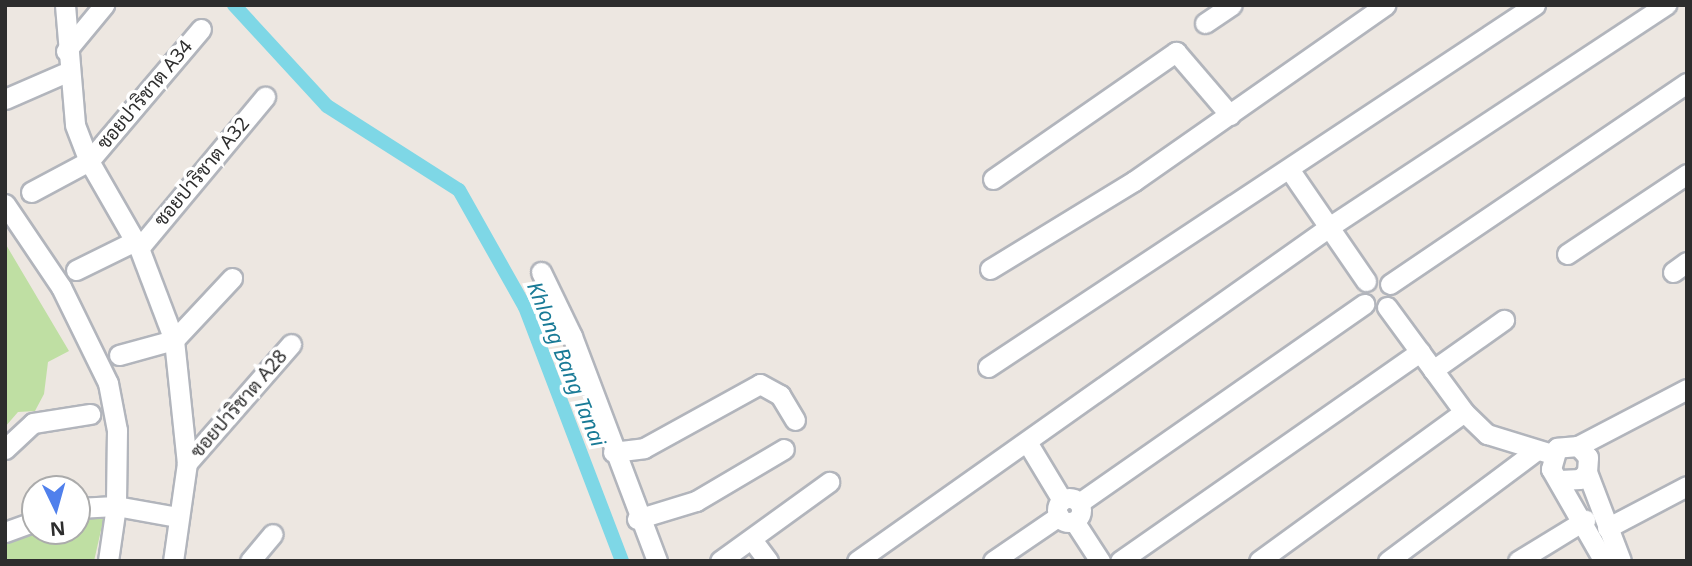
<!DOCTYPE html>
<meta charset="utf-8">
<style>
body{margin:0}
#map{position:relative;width:1692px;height:566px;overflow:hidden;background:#ede7e1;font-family:"Noto Sans",Sarabun,sans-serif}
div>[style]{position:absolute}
.green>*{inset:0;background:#bfdfa3}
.canal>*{height:14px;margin:-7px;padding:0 7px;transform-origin:7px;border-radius:7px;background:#7ed7e6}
.roads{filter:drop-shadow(2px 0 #b2b5bc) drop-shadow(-2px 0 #b2b5bc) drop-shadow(0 2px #b2b5bc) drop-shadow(0 -2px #b2b5bc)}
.minor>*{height:19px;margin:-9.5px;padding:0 9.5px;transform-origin:9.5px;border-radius:9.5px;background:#fff}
.minor>.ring{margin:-9.5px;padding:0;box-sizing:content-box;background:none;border:19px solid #fff;border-radius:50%}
span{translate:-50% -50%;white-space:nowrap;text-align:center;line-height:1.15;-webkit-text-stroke:7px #fff;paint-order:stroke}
.street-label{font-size:19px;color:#2d2d2d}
.water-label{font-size:21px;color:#197a96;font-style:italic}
.frame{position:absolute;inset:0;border:7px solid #2d2d2d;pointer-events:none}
.north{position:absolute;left:21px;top:475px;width:70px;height:70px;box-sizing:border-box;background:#fff;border:2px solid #ababab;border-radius:50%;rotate:175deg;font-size:19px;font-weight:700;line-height:28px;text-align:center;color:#2d2d2d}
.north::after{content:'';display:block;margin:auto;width:24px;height:32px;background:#5080ec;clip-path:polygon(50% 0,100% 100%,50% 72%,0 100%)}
</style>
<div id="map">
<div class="green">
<div style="clip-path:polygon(5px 243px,69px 351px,48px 362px,44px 394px,35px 411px,18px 412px,5px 427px)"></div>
<div style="clip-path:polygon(90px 514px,104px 517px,94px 561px,5px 561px,5px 538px,35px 531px,77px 531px,77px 516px)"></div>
</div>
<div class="canal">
<div style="left:234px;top:5px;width:137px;rotate:47.4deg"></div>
<div style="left:327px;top:106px;width:156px;rotate:32.5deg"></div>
<div style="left:459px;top:190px;width:134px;rotate:60.6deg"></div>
<div style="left:525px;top:307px;width:272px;rotate:69.1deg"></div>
</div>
<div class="roads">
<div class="minor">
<div style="left:65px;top:5px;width:120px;rotate:85.2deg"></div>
<div style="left:75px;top:125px;width:39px;rotate:69deg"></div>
<div style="left:89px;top:161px;width:100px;rotate:60.1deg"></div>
<div style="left:139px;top:248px;width:98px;rotate:69.2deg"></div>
<div style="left:174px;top:340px;width:124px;rotate:84deg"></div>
<div style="left:187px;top:463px;width:99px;rotate:98.1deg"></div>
<div style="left:1205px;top:23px;width:32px;rotate:-34deg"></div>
<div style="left:66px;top:51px;width:60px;rotate:-50.4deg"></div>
<div style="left:5px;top:99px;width:68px;rotate:-23.5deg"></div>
<div style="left:1289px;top:169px;width:136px;rotate:55.5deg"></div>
<div style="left:993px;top:179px;width:223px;rotate:-34.8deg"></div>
<div style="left:1176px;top:52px;width:83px;rotate:49.4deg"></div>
<div style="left:31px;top:192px;width:66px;rotate:-28.1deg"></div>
<div style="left:89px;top:161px;width:173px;rotate:-49.7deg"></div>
<div style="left:5px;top:204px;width:100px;rotate:56deg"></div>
<div style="left:61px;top:287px;width:107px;rotate:63.9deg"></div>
<div style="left:108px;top:383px;width:48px;rotate:79.2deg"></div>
<div style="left:117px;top:430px;width:76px;rotate:90.8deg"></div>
<div style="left:116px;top:506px;width:56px;rotate:98.3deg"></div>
<div style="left:139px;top:248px;width:197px;rotate:-50.2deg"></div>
<div style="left:1567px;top:254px;width:144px;rotate:-33.7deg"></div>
<div style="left:990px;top:269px;width:169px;rotate:-31.4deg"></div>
<div style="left:1134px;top:181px;width:307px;rotate:-35deg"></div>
<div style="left:76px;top:270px;width:66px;rotate:-26.2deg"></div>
<div style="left:541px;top:272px;width:71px;rotate:64.2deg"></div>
<div style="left:572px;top:336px;width:241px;rotate:69.3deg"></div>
<div style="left:1673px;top:272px;width:17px;rotate:-36deg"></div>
<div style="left:1390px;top:284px;width:359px;rotate:-34.1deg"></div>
<div style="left:1387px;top:307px;width:130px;rotate:53.7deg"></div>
<div style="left:1464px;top:412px;width:32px;rotate:44deg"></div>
<div style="left:1487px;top:434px;width:68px;rotate:17.1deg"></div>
<div style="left:119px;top:355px;width:57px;rotate:-15.3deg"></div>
<div style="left:174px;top:340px;width:85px;rotate:-46.9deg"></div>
<div style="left:988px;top:367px;width:656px;rotate:-33.5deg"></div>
<div style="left:1433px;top:370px;width:87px;rotate:-35.2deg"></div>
<div style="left:1027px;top:442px;width:68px;rotate:58.9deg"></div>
<div style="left:1578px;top:446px;width:123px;rotate:-27.6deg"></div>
<div style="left:5px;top:449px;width:38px;rotate:-43deg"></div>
<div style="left:33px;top:423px;width:58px;rotate:-9deg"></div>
<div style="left:613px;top:452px;width:31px;rotate:-7deg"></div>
<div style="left:644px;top:448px;width:132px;rotate:-28.9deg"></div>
<div style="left:760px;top:384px;width:23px;rotate:29deg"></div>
<div style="left:780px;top:395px;width:29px;rotate:59deg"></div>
<div style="left:187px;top:463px;width:158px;rotate:-48.8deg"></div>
<div style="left:1587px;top:472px;width:95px;rotate:69.1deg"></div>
<div style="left:1560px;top:480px;width:20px;rotate:-3deg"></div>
<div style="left:1580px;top:479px;width:10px;rotate:-45deg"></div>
<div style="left:1587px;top:472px;width:15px;rotate:-86deg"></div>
<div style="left:1588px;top:457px;width:15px;rotate:-132deg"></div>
<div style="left:1578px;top:446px;width:21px;rotate:175deg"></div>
<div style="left:1557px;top:448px;width:22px;rotate:106deg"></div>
<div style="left:1551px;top:469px;width:106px;rotate:60.1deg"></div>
<div class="ring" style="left:1057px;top:498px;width:5px;height:5px"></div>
<div style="left:1079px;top:503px;width:348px;rotate:-34.9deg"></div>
<div style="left:77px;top:508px;width:39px;rotate:-3deg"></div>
<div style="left:116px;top:506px;width:63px;rotate:10.1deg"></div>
<div style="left:637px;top:519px;width:62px;rotate:-17deg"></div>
<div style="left:696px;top:501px;width:102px;rotate:-30.6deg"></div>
<div style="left:1074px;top:521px;width:48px;rotate:57deg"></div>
<div style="left:1607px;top:528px;width:90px;rotate:-27.7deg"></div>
<div style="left:5px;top:532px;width:32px;rotate:-20deg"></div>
<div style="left:753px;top:541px;width:25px;rotate:53deg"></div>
<div style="left:250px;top:561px;width:35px;rotate:-50deg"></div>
<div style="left:720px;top:561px;width:135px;rotate:-35.9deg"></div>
<div style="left:857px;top:561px;width:578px;rotate:-35.28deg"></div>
<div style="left:1329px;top:227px;width:404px;rotate:-33.4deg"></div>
<div style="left:993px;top:561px;width:80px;rotate:-34.3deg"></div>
<div style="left:1120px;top:561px;width:366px;rotate:-34.9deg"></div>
<div style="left:1259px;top:561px;width:253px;rotate:-36deg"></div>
<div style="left:1388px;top:561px;width:182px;rotate:-36.7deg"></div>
<div style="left:1518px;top:561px;width:79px;rotate:-31.5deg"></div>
</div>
</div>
<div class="street-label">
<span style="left:145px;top:95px;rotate:-50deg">ซอยปาริชาต A34</span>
<span style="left:202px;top:172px;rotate:-50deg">ซอยปาริชาต A32</span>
<span style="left:239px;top:404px;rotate:-49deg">ซอยปาริชาต A28</span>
</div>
<div class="water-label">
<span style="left:567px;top:364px;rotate:68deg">Khlong Bang Tanai</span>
</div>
<div class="frame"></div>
<div class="north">N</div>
</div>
